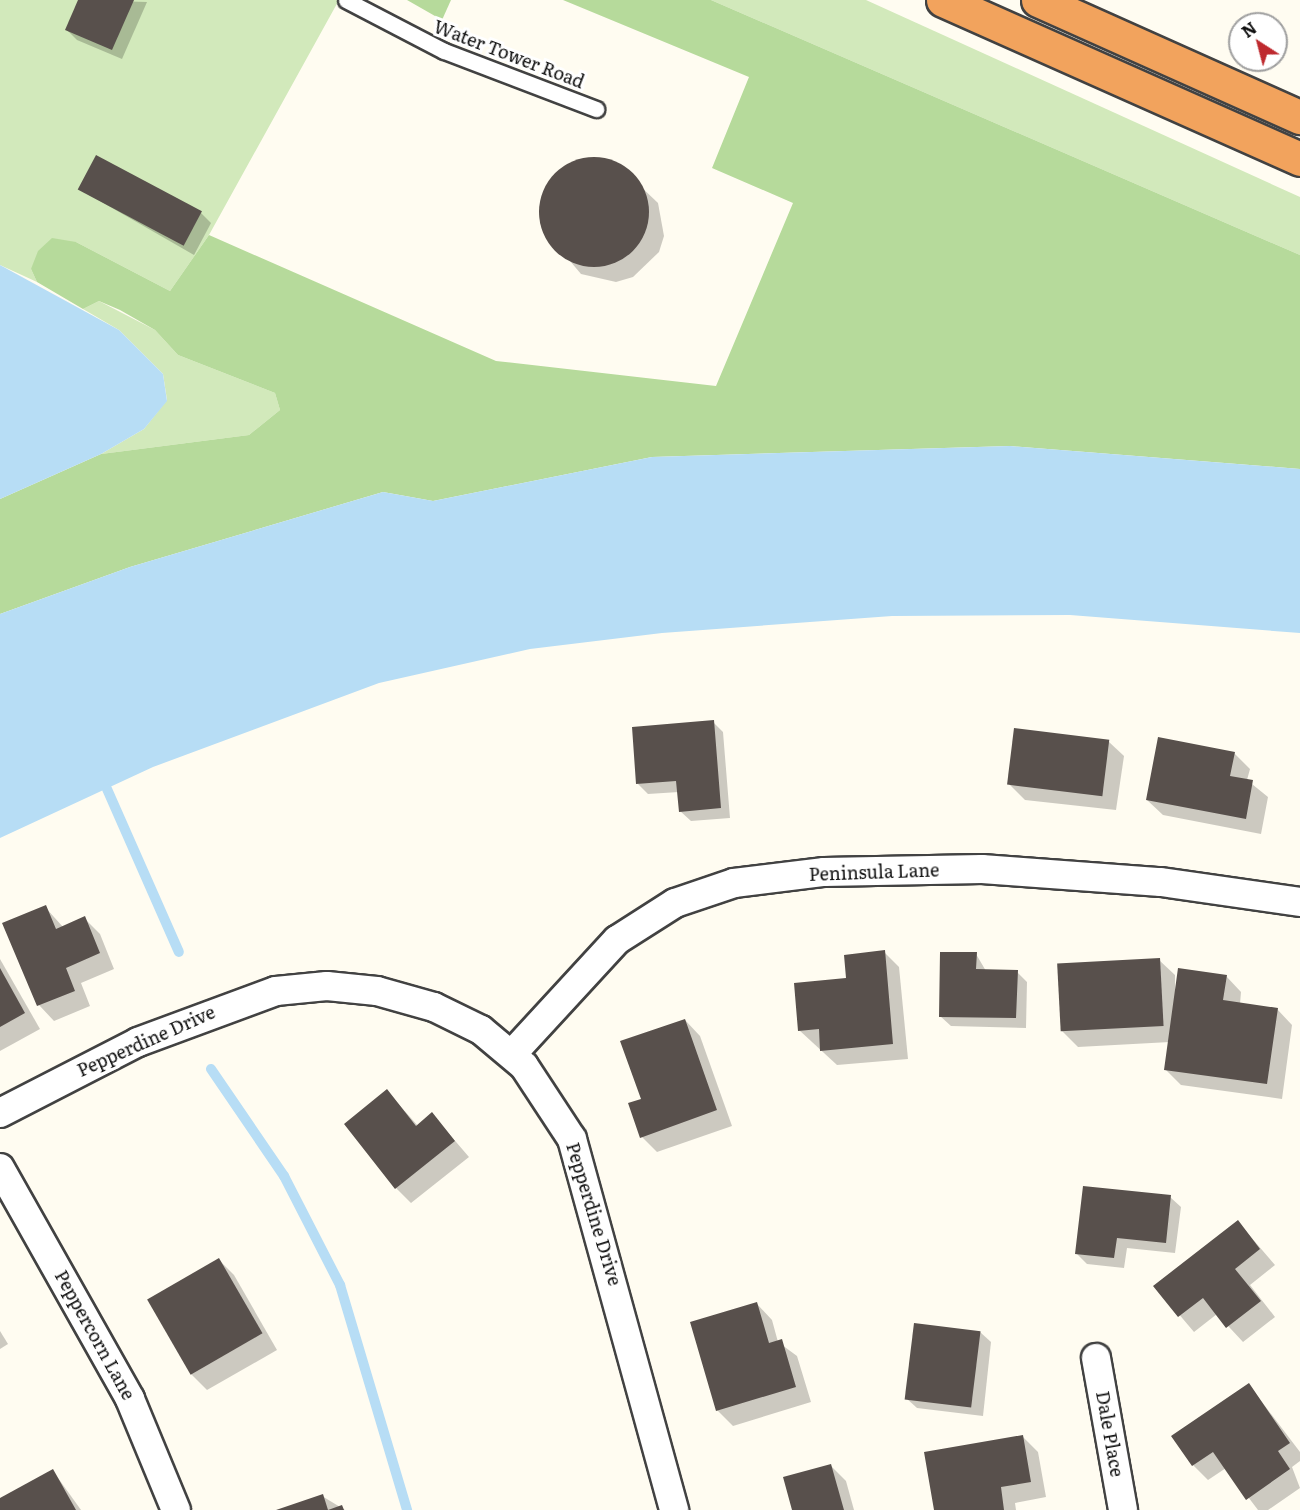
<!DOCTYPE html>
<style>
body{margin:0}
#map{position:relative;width:1300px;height:1510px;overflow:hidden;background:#fffcf1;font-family:Literata,serif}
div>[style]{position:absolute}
.green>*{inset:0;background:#d2e9bb}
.forest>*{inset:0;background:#b6da9b}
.water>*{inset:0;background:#b7ddf5}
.shadow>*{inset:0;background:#0003}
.stream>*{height:10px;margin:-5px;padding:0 5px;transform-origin:5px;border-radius:5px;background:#b7ddf5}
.building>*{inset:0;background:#58504c;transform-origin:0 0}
.round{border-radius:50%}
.roads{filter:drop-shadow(2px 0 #424242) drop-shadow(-2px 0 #424242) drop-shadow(0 2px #424242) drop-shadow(0 -2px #424242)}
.service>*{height:15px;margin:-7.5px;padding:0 7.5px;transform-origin:7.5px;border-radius:7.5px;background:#fff}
.minor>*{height:28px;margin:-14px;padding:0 14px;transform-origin:14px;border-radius:14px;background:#fff}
.motorway>*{height:33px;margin:-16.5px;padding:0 16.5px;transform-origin:16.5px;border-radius:16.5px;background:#f2a35d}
span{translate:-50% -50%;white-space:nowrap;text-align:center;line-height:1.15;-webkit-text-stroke:6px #fff;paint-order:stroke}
.street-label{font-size:18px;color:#0f0f0f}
.north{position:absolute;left:1228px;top:12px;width:60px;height:60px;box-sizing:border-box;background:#fff;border:2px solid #9f9f9f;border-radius:50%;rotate:324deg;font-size:16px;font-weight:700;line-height:24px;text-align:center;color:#0f0f0f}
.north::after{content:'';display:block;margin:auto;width:21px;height:27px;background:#be292e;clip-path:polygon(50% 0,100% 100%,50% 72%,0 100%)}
</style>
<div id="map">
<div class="green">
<div style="clip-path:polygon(0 0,339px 0,209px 235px,170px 291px,76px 242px,31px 269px,37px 282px,0 265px)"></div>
<div style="clip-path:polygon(711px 0,866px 0,1300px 197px,1300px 255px)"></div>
<div style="clip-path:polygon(99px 301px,155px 330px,178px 355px,275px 393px,280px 410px,249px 435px,101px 454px,144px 429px,167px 400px,163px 374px,119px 330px,83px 309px)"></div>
</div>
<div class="forest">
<div style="clip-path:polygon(407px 0,451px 0,442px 20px)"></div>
<div style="clip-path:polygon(563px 0,711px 0,1300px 255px,1300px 469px,1010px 446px,652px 457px,433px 501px,383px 492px,130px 567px,0 614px,0 499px,101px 454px,249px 435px,280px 410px,275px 393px,178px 355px,155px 330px,120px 310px,99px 301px,83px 309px,37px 282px,31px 269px,38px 251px,52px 238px,76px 242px,170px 291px,209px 235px,496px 361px,716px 386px,793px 203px,712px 168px,749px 77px)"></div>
</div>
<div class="water">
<div style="clip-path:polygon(0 265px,119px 330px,163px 374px,167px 401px,144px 429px,101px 454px,0 499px)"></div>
<div style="clip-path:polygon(1010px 446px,1300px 469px,1300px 633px,1070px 615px,892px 616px,662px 633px,530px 649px,379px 683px,153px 767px,0 838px,0 614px,130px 567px,383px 492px,433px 501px,652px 457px)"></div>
</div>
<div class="shadow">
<div style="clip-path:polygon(80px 0,147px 2px,122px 59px,77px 40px,67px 30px)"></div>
<div style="clip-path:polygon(600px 159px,616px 163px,658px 203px,664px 236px,659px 252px,633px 277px,616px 282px,581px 274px,543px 229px,544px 192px,567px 166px)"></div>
<div style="clip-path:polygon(79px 189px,201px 213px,211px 223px,194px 255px)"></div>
<div style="clip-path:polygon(713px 722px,723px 732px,730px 818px,691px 821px,680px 811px,679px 792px,648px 794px,638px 784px)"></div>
<div style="clip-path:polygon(1108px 741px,1124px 756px,1116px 810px,1025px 800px,1009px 784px)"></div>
<div style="clip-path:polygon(1234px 753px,1250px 769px,1247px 780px,1268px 797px,1261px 834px,1163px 815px,1147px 800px)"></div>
<div style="clip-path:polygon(45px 907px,63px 927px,84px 918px,100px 934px,114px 969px,81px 983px,90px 1006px,54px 1021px,39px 1005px,4px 924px)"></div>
<div style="clip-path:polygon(884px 952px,899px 967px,908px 1059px,837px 1065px,799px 1030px,848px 980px)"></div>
<div style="clip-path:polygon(976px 954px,986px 971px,1017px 972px,1027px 982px,1026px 1028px,951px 1026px,940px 1016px)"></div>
<div style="clip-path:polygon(0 959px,40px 1029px,0 1051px)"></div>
<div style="clip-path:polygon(1159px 960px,1175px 975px,1175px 989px,1226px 976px,1241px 992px,1240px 1004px,1277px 1009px,1292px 1025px,1282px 1099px,1181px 1085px,1166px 1070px,1170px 1042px,1078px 1047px,1062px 1031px)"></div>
<div style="clip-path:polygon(685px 1020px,700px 1036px,732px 1126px,657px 1152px,642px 1137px,642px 1100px)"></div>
<div style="clip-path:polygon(387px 1091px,418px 1126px,432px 1114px,469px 1157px,411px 1203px,396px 1188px)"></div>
<div style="clip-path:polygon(1170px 1197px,1181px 1207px,1175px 1253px,1127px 1248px,1124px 1268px,1087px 1264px,1077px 1254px)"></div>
<div style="clip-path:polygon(1238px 1222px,1275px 1265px,1250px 1285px,1275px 1317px,1243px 1342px,1217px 1314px,1194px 1332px,1155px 1286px)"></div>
<div style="clip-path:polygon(219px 1260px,234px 1275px,277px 1350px,207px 1390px,191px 1374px)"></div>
<div style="clip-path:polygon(757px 1304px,772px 1320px,778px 1342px,797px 1356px,811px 1402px,733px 1426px,717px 1410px)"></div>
<div style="clip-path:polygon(0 1331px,8px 1344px,0 1349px)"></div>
<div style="clip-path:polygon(980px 1332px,991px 1342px,983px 1416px,917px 1408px,906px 1398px)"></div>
<div style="clip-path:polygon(1249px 1385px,1300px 1452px,1300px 1461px,1292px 1467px,1300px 1488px,1268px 1510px,1258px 1510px,1226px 1468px,1208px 1480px,1193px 1465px)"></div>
<div style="clip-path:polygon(1023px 1437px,1038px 1452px,1046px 1497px,1015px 1503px,1016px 1510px,936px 1510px)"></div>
<div style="clip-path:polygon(831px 1466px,846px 1481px,854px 1510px,794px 1510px)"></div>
<div style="clip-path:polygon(53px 1471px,81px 1510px,0 1510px,0 1499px)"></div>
<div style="clip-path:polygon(322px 1496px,345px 1510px,279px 1510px)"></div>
</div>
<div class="stream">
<div style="left:107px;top:789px;width:178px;rotate:66.2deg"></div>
<div style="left:211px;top:1069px;width:130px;rotate:55.7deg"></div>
<div style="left:284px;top:1176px;width:123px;rotate:62.8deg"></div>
<div style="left:340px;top:1285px;width:235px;rotate:73.4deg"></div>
</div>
<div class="building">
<div style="clip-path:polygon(78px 0,134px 0,112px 50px,65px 30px)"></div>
<div style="left:96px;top:155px;width:120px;height:39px;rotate:28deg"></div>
<div class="round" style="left:539px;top:157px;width:110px;height:110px"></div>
<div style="clip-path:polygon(714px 720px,721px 808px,679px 812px,676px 781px,636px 784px,632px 727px)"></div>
<div style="left:1014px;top:728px;width:96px;height:57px;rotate:7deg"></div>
<div style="clip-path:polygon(1158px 737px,1235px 752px,1230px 776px,1253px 780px,1246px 819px,1146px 800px)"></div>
<div style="clip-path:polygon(46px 905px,56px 929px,85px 916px,100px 953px,66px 968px,75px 991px,37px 1006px,2px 923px)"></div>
<div style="clip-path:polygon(885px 950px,893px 1044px,820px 1051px,819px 1029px,798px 1031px,794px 983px,846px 978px,844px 955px)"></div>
<div style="clip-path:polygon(940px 952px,977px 952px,976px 969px,1018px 970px,1016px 1018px,939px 1017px)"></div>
<div style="left:1160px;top:958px;width:68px;height:103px;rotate:87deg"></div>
<div style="clip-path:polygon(0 968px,25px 1013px,0 1027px)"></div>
<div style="clip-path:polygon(1178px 968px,1227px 975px,1223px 1000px,1278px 1008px,1267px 1084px,1164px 1070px)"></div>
<div style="clip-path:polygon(685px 1019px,717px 1110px,640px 1138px,628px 1103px,641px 1099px,620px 1041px)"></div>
<div style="clip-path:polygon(387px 1089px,416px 1126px,432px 1112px,455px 1141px,395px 1189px,344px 1124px)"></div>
<div style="clip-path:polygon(1083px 1186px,1171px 1195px,1166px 1243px,1117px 1238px,1114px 1258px,1075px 1254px)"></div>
<div style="clip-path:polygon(1238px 1220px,1260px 1249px,1235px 1269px,1261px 1301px,1226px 1328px,1203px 1298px,1178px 1317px,1153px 1286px)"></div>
<div style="left:219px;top:1258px;width:87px;height:83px;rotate:60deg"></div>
<div style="clip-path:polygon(757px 1302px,769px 1343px,782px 1339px,796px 1387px,716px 1411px,690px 1322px)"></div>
<div style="left:914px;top:1323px;width:67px;height:77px;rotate:7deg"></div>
<div style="clip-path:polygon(1249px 1383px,1290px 1443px,1278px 1451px,1290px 1469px,1246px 1500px,1213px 1452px,1192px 1466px,1171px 1436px)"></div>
<div style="clip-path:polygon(1023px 1435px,1031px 1482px,1001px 1487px,1004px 1510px,934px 1510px,924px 1452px)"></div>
<div style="clip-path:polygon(831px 1464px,844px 1510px,792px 1510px,783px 1477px)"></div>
<div style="clip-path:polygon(53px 1469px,76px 1510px,0 1510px,0 1498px)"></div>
<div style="clip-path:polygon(323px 1494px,328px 1510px,276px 1510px)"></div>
<div style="clip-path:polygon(342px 1505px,344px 1510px,328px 1510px)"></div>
</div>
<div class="roads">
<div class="service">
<div style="left:346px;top:0;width:110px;rotate:27.5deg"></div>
<div style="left:444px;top:51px;width:163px;rotate:20.9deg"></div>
</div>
<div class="minor">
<div style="left:512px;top:1054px;width:155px;rotate:-47.4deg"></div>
<div style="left:617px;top:940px;width:69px;rotate:-32.5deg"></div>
<div style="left:675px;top:903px;width:62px;rotate:-18.7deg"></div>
<div style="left:734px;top:883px;width:91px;rotate:-7deg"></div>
<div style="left:824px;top:872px;width:158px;rotate:-1.1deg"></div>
<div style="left:982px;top:869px;width:179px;rotate:4.2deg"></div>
<div style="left:1161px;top:882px;width:140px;rotate:8.2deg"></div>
<div style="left:0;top:1113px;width:155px;rotate:-27.2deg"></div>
<div style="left:138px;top:1042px;width:147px;rotate:-20.3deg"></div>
<div style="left:276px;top:991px;width:51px;rotate:-5.6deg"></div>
<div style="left:327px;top:986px;width:50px;rotate:5.7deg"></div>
<div style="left:377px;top:991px;width:59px;rotate:15.7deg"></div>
<div style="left:434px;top:1007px;width:52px;rotate:26.1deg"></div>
<div style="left:481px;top:1030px;width:56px;rotate:39.9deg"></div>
<div style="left:524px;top:1066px;width:87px;rotate:56.7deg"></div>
<div style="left:572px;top:1139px;width:385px;rotate:74.6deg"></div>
<div style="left:0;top:1168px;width:265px;rotate:60.6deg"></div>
<div style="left:130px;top:1399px;width:120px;rotate:67.5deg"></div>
<div style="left:1096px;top:1358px;width:154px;rotate:79.9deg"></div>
</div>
<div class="motorway">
<div style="left:943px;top:0;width:391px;rotate:24deg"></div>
<div style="left:1038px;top:0;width:287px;rotate:24.1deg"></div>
</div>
</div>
<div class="street-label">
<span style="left:509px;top:54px;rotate:21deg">Water Tower Road</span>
<span style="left:874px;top:872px;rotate:-2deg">Peninsula Lane</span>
<span style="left:146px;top:1041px;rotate:-24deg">Pepperdine Drive</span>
<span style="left:594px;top:1214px;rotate:73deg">Pepperdine Drive</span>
<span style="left:95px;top:1335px;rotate:61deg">Peppercorn Lane</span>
<span style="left:1110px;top:1434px;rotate:80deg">Dale Place</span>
</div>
<div class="north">N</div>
</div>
